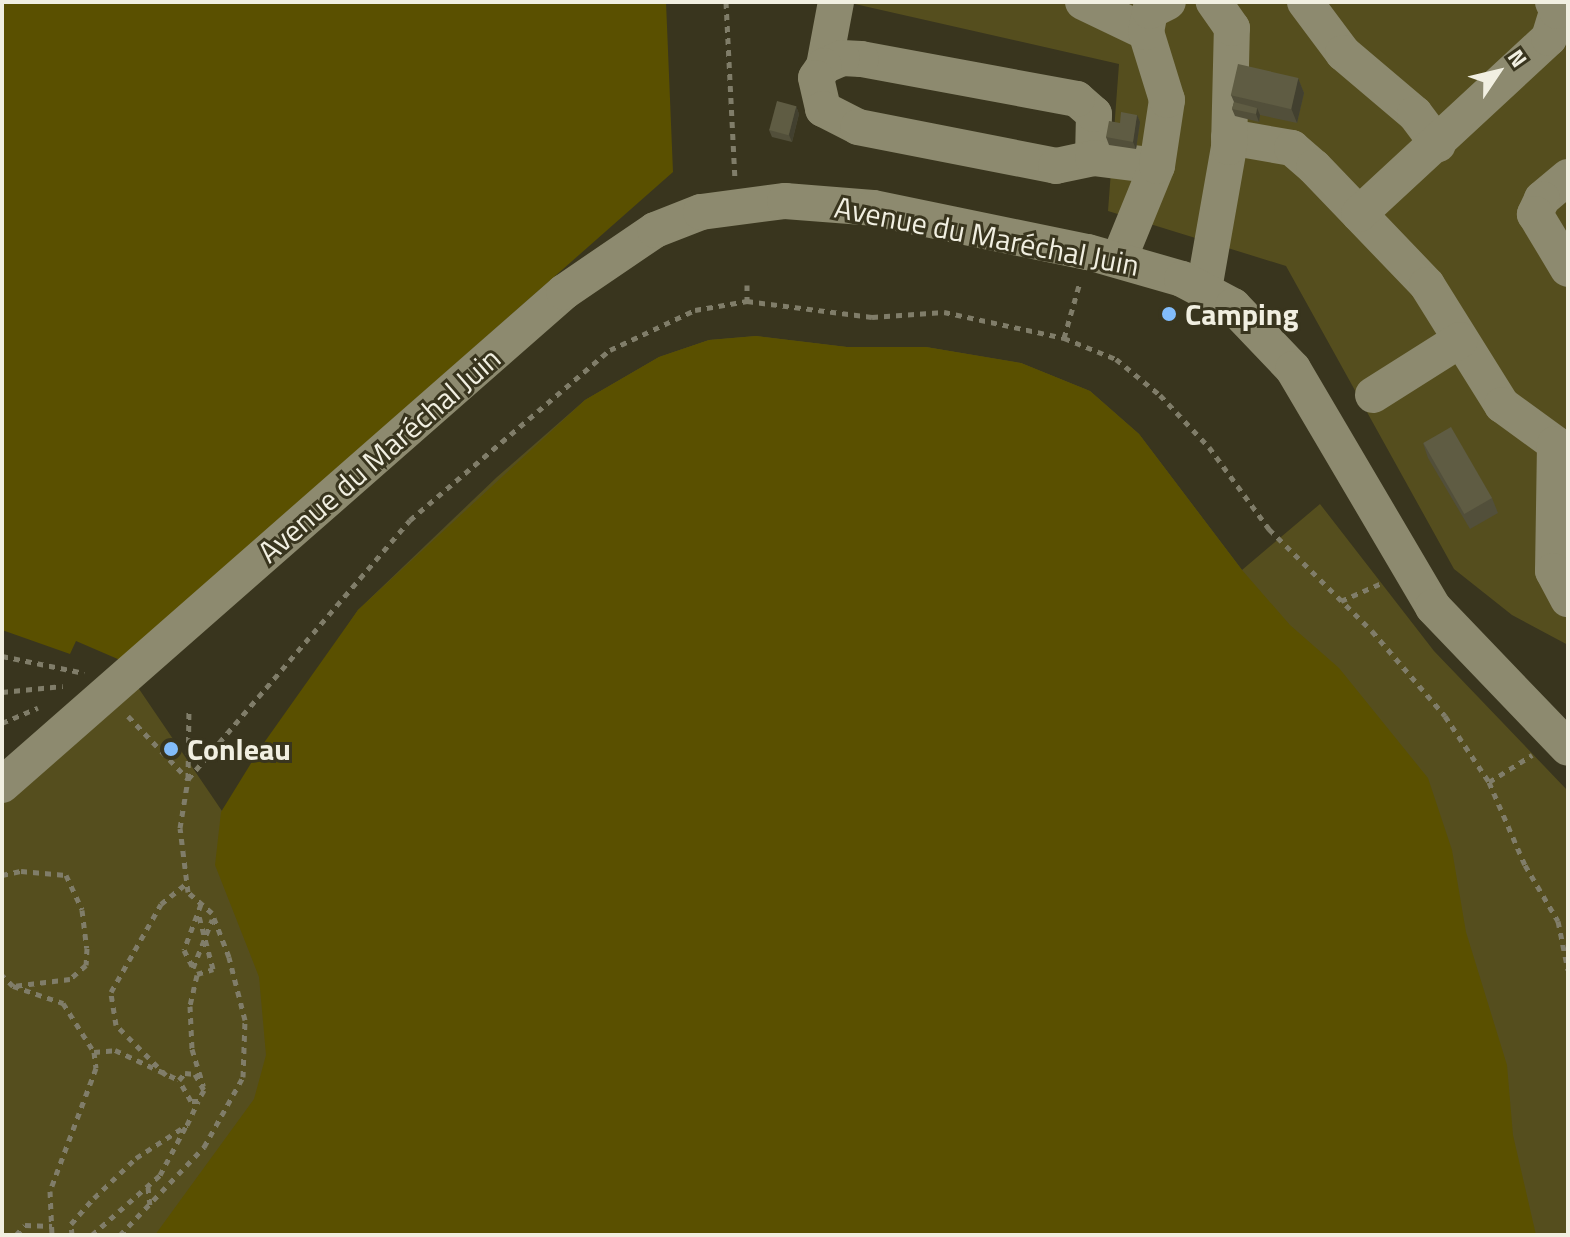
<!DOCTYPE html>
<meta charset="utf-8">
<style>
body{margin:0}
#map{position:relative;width:1570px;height:1237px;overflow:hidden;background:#39351e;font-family:"Titillium Web",sans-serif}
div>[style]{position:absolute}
.green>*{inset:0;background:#554e1e}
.water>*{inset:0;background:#5a5000}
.path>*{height:5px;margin-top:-2.5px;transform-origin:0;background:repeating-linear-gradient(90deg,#807d69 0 6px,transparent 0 12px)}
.minor>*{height:36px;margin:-18px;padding:0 18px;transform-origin:18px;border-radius:18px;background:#8d8a6f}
.wall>*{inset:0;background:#524f3a}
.shaded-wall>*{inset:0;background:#42402f}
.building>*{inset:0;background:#5f5c43;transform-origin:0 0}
.dots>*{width:22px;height:22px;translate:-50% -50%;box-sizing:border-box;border:4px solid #39351e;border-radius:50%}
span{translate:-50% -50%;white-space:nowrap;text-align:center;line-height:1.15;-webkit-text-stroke:6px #39351e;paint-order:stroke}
.street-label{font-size:30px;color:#f1efe1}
.poi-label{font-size:30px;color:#f1efe1;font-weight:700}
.left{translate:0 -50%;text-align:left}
.frame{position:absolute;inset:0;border:4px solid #f1efe1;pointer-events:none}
.north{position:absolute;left:1458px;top:32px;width:80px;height:80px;-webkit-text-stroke:6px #39351e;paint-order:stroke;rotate:55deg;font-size:22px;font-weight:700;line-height:32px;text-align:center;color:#f1efe1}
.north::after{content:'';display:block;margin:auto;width:28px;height:36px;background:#f1efe1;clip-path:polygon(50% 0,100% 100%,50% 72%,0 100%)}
</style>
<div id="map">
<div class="green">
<div style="clip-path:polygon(846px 2px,1568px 2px,1568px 645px,1512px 615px,1454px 569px,1286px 266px,1108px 211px,1119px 64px)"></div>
<div style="clip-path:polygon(756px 336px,847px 347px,926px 347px,1021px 363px,1090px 391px,1139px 434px,1242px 570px,1320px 504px,1434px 651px,1568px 791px,1568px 1235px,2px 1235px,2px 802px,137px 686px,222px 811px,358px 610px,497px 477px,585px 400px,659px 357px,709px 340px)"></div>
</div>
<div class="water">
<div style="clip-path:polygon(2px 2px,666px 2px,673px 172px,120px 660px,76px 641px,70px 654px,2px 630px)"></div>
<div style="clip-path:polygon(756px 336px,847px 347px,926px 347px,1021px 363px,1090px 391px,1139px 434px,1242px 570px,1290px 625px,1339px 668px,1428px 778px,1452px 850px,1466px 932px,1507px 1065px,1513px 1135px,1536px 1235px,155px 1235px,254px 1099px,266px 1055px,259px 977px,215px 865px,221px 812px,261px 747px,358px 610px,585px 400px,659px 357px,709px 340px)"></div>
</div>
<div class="path">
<div style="left:726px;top:2px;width:175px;rotate:87.1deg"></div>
<div style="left:747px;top:285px;width:16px;rotate:90deg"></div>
<div style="left:1064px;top:338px;width:58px;rotate:-74.1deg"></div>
<div style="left:1341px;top:601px;width:47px;rotate:-23.8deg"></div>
<div style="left:2px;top:656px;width:84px;rotate:11.7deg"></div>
<div style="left:2px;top:692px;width:61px;rotate:-5.6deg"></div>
<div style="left:128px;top:716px;width:86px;rotate:46.4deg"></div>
<div style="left:2px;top:723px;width:39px;rotate:-23deg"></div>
<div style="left:188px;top:779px;width:341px;rotate:-49.4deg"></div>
<div style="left:410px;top:520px;width:262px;rotate:-40.4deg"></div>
<div style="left:610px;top:350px;width:94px;rotate:-25.2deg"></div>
<div style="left:695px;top:310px;width:53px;rotate:-9.8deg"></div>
<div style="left:747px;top:301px;width:126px;rotate:7.3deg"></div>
<div style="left:872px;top:317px;width:72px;rotate:-4deg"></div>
<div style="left:944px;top:312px;width:123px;rotate:12.2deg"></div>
<div style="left:1064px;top:338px;width:56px;rotate:22deg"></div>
<div style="left:1116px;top:359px;width:57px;rotate:39.3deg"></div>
<div style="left:1160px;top:395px;width:71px;rotate:46.7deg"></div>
<div style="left:1209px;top:447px;width:102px;rotate:53.8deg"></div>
<div style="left:1269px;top:529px;width:145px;rotate:44.7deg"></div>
<div style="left:1372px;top:631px;width:112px;rotate:49.3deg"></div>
<div style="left:1445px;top:716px;width:79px;rotate:56.3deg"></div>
<div style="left:1489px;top:782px;width:90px;rotate:66.6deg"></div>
<div style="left:1525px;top:865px;width:65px;rotate:59.5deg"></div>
<div style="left:1558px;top:921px;width:50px;rotate:78.5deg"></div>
<div style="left:1489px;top:782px;width:51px;rotate:-32.1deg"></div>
<div style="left:2px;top:875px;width:19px;rotate:-12deg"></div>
<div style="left:21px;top:871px;width:45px;rotate:5.1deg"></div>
<div style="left:66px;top:875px;width:38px;rotate:65deg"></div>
<div style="left:82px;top:910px;width:38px;rotate:83deg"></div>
<div style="left:87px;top:948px;width:17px;rotate:93deg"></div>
<div style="left:86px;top:965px;width:21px;rotate:139deg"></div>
<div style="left:70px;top:979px;width:57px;rotate:173deg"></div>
<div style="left:13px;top:986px;width:16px;rotate:-135deg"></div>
<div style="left:201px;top:904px;width:49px;rotate:110.3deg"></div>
<div style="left:184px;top:950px;width:20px;rotate:63deg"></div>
<div style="left:193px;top:968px;width:52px;rotate:-68.4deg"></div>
<div style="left:197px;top:974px;width:17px;rotate:-17deg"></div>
<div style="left:213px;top:969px;width:55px;rotate:-104.8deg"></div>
<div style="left:197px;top:975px;width:32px;rotate:103deg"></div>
<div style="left:190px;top:1006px;width:43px;rotate:87.3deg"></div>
<div style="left:192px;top:1049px;width:39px;rotate:73deg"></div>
<div style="left:13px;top:986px;width:53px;rotate:18.8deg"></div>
<div style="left:63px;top:1003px;width:58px;rotate:57.7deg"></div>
<div style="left:94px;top:1052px;width:16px;rotate:83deg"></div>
<div style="left:96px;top:1068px;width:131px;rotate:110.5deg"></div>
<div style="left:50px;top:1191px;width:44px;rotate:87.4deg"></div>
<div style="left:94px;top:1052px;width:21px;rotate:-5deg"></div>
<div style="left:115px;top:1050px;width:71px;rotate:25.1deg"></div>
<div style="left:179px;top:1080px;width:9px;rotate:-49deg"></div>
<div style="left:185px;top:1073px;width:10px;rotate:6deg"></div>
<div style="left:195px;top:1074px;width:18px;rotate:61deg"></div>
<div style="left:204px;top:1090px;width:13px;rotate:119deg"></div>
<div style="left:198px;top:1101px;width:7px;rotate:180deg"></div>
<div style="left:191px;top:1101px;width:24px;rotate:-120deg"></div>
<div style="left:166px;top:1075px;width:71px;rotate:-135deg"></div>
<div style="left:116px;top:1025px;width:33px;rotate:-99deg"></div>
<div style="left:111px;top:992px;width:101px;rotate:-60.4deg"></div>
<div style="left:161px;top:904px;width:33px;rotate:-39deg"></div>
<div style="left:148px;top:1187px;width:19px;rotate:84deg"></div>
<div style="left:16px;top:1235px;width:13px;rotate:-48deg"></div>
<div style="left:25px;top:1225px;width:27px;rotate:2deg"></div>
<div style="left:72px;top:1235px;width:11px;rotate:-95deg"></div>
<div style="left:71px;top:1224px;width:35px;rotate:-49deg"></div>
<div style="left:94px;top:1198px;width:58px;rotate:-43.6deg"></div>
<div style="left:136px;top:1158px;width:61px;rotate:-32.9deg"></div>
<div style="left:187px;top:1125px;width:26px;rotate:-65deg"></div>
<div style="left:92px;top:1235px;width:91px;rotate:-41.4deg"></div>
<div style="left:160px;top:1175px;width:55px;rotate:-62deg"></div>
<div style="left:120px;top:1235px;width:122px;rotate:-46.3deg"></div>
<div style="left:204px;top:1147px;width:80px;rotate:-60.9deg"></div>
<div style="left:243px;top:1077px;width:57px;rotate:-88deg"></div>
<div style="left:245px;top:1020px;width:65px;rotate:-104.3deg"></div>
<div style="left:229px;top:957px;width:47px;rotate:-111.1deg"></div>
<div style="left:212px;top:913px;width:32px;rotate:-139deg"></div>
<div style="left:188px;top:892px;width:64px;rotate:-97.1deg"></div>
<div style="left:180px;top:828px;width:50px;rotate:-80.7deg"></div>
<div style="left:188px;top:779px;width:70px;rotate:-89.2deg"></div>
</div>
<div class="minor">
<div style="left:1083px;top:2px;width:70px;rotate:25.5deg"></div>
<div style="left:1305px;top:2px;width:64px;rotate:53.3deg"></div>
<div style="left:1343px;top:53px;width:94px;rotate:40.3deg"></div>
<div style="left:1415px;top:114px;width:38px;rotate:53deg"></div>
<div style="left:824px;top:66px;width:65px;rotate:-79.4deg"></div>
<div style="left:1229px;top:137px;width:64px;rotate:9.9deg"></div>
<div style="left:1292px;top:148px;width:29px;rotate:41deg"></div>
<div style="left:1314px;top:167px;width:163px;rotate:46.2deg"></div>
<div style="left:1427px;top:285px;width:142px;rotate:58deg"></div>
<div style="left:1502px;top:405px;width:82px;rotate:36deg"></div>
<div style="left:1093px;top:158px;width:44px;rotate:-88.7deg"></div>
<div style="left:1094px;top:114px;width:23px;rotate:-139deg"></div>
<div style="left:1077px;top:99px;width:220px;rotate:-169.5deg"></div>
<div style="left:861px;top:59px;width:19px;rotate:-177deg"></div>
<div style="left:842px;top:58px;width:20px;rotate:156deg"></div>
<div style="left:824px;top:66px;width:14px;rotate:124deg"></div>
<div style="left:816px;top:78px;width:32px;rotate:77deg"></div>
<div style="left:823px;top:109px;width:39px;rotate:27deg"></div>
<div style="left:858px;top:127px;width:202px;rotate:11.1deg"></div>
<div style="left:1056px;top:166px;width:38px;rotate:-12deg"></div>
<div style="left:1093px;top:158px;width:64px;rotate:7.1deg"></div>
<div style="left:1568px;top:177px;width:34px;rotate:140deg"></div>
<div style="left:1542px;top:199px;width:17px;rotate:115deg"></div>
<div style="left:1535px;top:214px;width:64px;rotate:59deg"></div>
<div style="left:1359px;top:214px;width:259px;rotate:-42.8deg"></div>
<div style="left:1549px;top:38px;width:28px;rotate:-73deg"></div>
<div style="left:1557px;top:11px;width:10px;rotate:-114deg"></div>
<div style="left:1119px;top:259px;width:100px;rotate:-67.8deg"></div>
<div style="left:1157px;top:166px;width:67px;rotate:-81.4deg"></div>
<div style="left:1167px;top:100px;width:71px;rotate:-107.2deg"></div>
<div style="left:1146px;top:32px;width:21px;rotate:-79deg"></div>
<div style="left:1150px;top:11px;width:20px;rotate:-27deg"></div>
<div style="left:1204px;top:289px;width:144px;rotate:-80deg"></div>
<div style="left:1229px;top:147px;width:119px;rotate:-88.6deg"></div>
<div style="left:1232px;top:28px;width:32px;rotate:-125deg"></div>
<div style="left:1373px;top:395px;width:103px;rotate:-32.3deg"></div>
<div style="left:1555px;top:444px;width:127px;rotate:90.9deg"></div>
<div style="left:1553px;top:571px;width:32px;rotate:62deg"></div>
<div style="left:2px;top:785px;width:748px;rotate:-41.26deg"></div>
<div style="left:564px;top:292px;width:110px;rotate:-34.3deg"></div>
<div style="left:655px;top:230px;width:49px;rotate:-21.4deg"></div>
<div style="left:701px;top:212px;width:85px;rotate:-7.5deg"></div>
<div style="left:785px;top:201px;width:88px;rotate:4.5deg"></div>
<div style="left:873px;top:208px;width:219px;rotate:11.6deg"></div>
<div style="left:1088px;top:252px;width:98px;rotate:16deg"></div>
<div style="left:1182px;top:279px;width:58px;rotate:27.9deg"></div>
<div style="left:1233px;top:306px;width:87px;rotate:46.4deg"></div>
<div style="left:1293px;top:369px;width:276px;rotate:59.5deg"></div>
<div style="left:1433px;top:607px;width:195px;rotate:46.2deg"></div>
</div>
<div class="wall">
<div style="clip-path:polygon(1298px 78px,1304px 93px,1297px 123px,1260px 115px,1259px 122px,1235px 116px,1232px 109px,1234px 102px,1231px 95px)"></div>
<div style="clip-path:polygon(796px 106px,799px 114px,792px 142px,772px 137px,769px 130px)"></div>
<div style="clip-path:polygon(1137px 115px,1140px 122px,1136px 149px,1109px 145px,1106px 137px,1120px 123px)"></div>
<div style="clip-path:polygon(1423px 443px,1492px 498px,1498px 513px,1470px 529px,1428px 458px)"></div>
</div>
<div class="shaded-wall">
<div style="clip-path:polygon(1298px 78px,1304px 93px,1297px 123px,1291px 108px)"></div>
<div style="clip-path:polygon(796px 106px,799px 114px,792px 142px,789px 135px)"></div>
<div style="clip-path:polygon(1257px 108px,1260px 115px,1259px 122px,1256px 114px)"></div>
<div style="clip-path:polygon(1137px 115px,1140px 122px,1136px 149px,1133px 142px)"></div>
</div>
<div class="building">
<div style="left:1238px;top:64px;width:62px;height:32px;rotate:13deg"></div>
<div style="left:777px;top:101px;width:20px;height:30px;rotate:15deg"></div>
<div style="clip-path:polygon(1234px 102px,1257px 108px,1256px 114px,1232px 109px)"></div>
<div style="clip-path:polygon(1121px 112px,1137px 115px,1133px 142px,1106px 137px,1109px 121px,1120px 123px)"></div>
<div style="left:1451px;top:427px;width:82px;height:32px;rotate:60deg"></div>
</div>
<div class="dots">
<div style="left:1169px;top:314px;background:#82bcfa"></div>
<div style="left:171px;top:749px;background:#82bcfa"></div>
</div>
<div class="street-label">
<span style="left:987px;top:236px;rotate:11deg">Avenue du Maréchal Juin</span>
<span style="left:379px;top:455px;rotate:-41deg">Avenue du Maréchal Juin</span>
</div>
<div class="poi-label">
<span class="left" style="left:1185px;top:314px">Camping</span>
<span class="left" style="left:187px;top:749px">Conleau</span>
</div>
<div class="frame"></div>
<div class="north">N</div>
</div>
